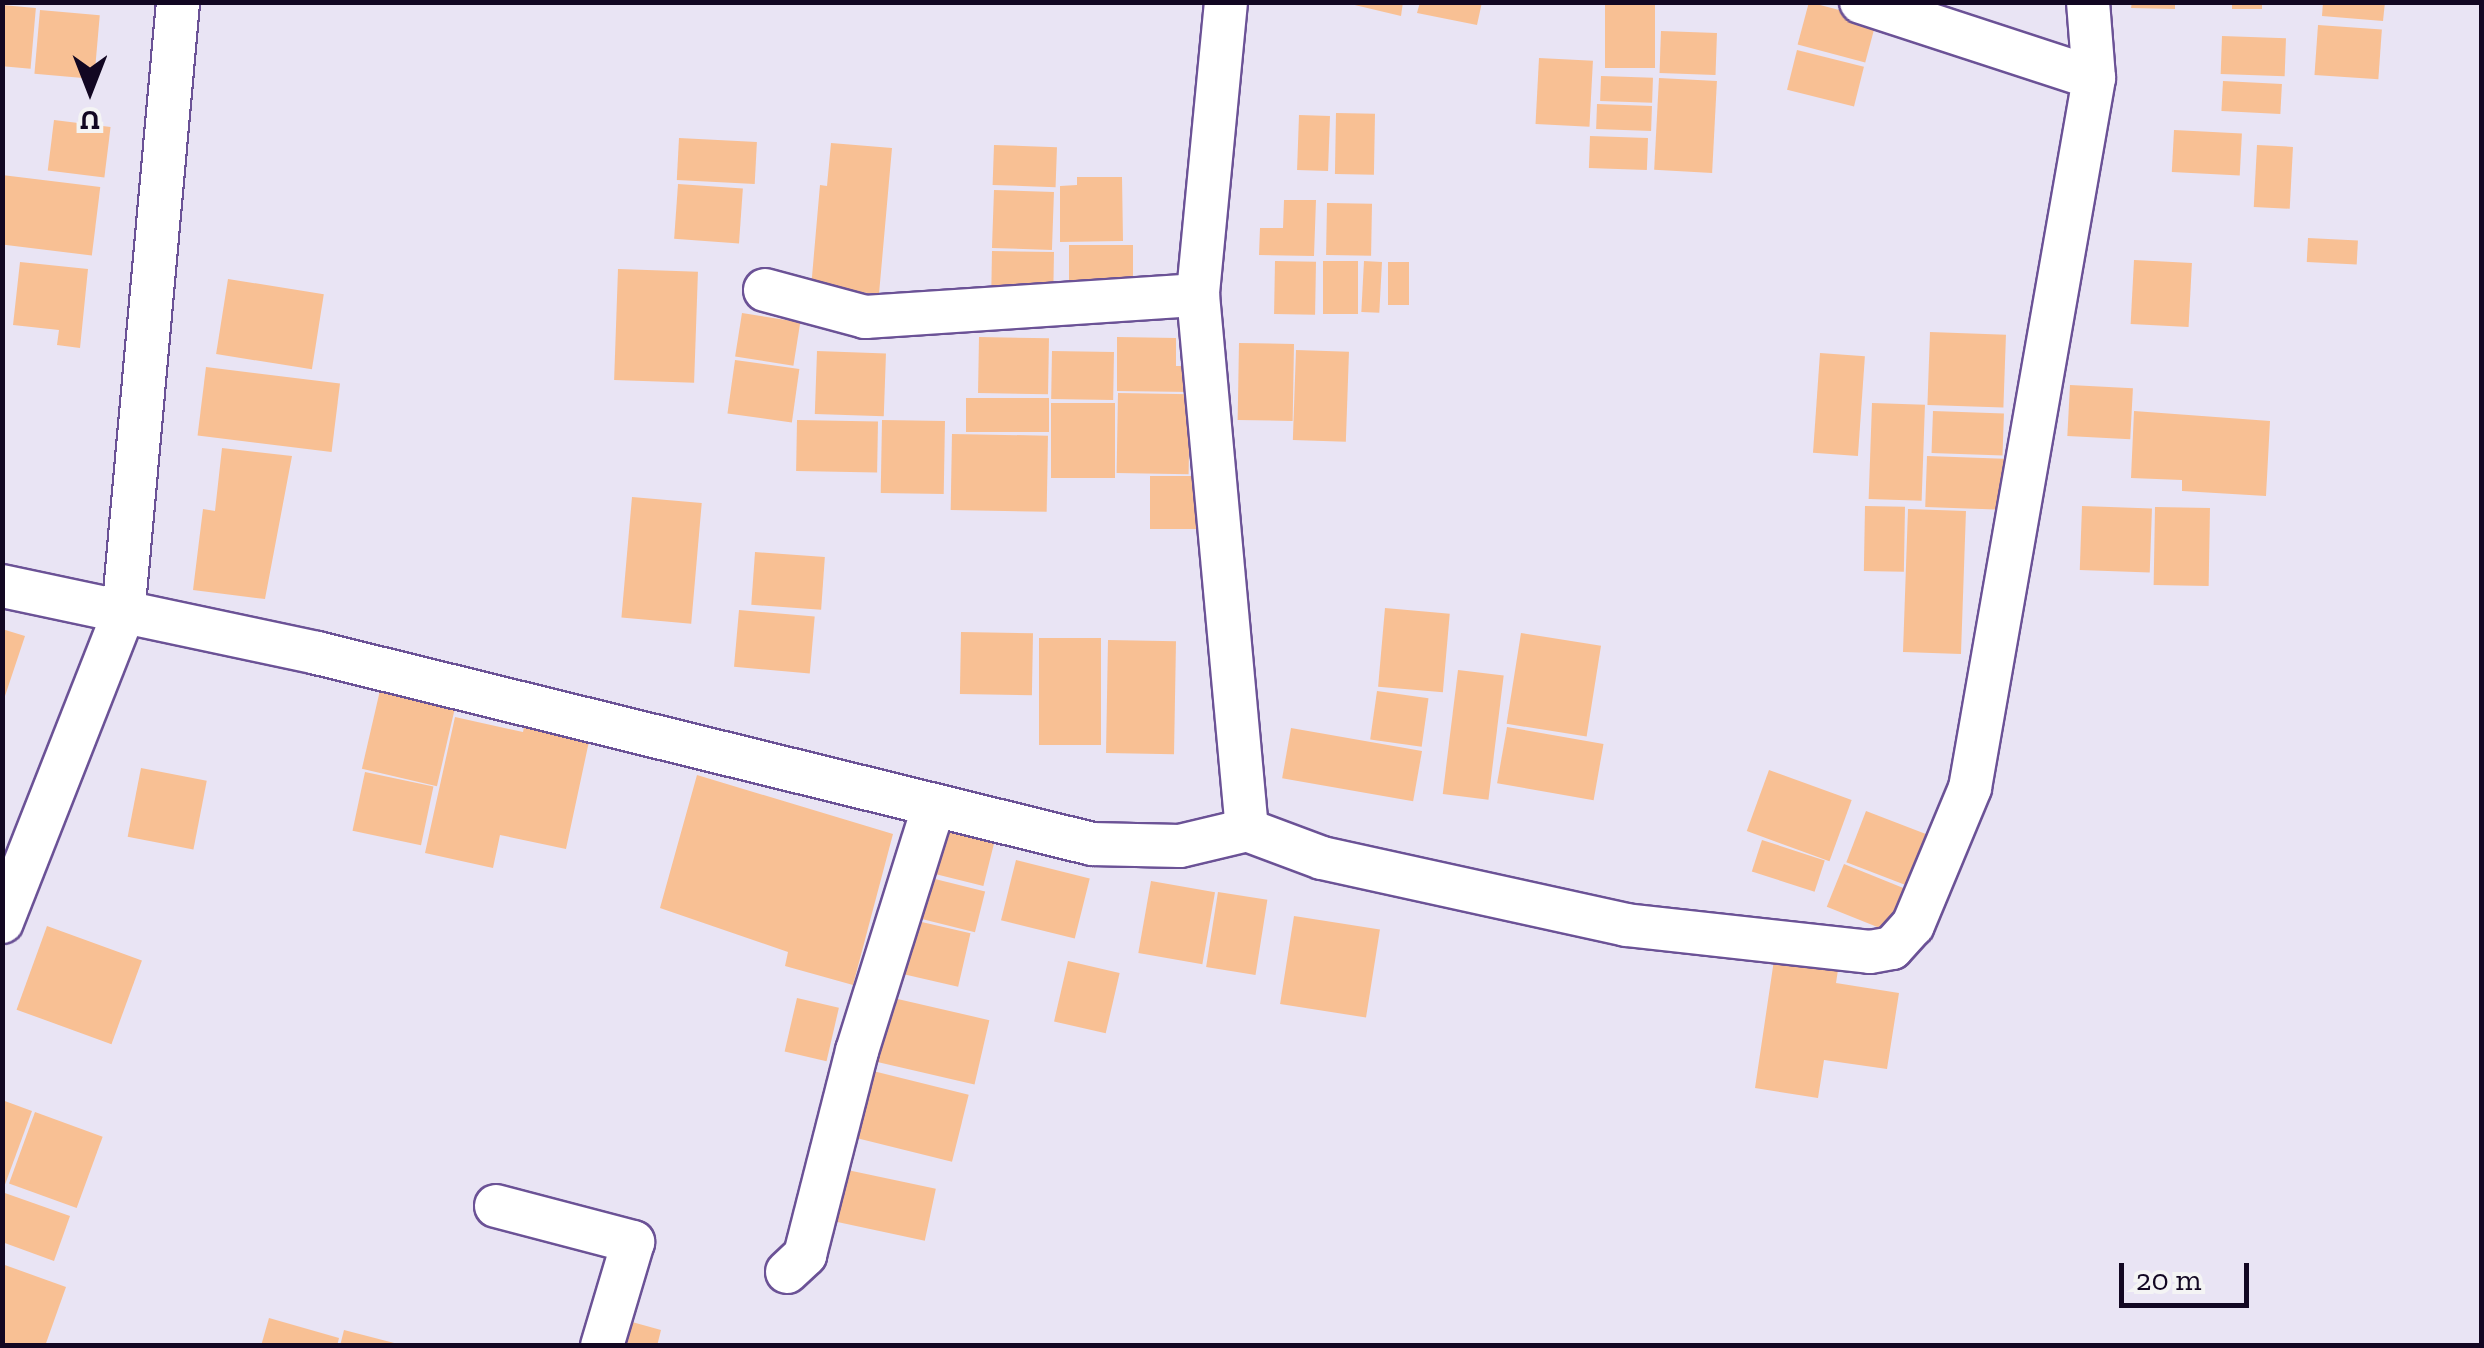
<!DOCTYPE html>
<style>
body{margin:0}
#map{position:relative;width:2484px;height:1348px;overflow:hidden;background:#e9e4f4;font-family:"Zilla Slab",serif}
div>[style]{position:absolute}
.building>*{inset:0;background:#f8c094;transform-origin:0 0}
.roads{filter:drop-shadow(2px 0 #6b5296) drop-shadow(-2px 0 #6b5296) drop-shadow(0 2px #6b5296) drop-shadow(0 -2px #6b5296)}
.minor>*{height:42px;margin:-21px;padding:0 21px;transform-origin:21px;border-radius:21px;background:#fff}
span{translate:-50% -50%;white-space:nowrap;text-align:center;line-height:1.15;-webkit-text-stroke:10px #f4f4f4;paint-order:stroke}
.frame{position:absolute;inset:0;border:5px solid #120722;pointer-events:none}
.north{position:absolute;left:40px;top:40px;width:100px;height:100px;-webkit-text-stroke:8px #f4f4f4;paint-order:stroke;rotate:180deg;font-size:28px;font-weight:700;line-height:40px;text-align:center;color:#120722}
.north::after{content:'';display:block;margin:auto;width:35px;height:45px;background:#120722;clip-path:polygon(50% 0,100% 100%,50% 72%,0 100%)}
.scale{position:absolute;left:2119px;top:1263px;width:130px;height:45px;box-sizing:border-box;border:5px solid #120722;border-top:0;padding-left:12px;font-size:30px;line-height:35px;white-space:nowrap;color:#120722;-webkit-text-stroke:8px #f4f4f4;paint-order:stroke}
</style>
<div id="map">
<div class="building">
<div style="clip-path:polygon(1342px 2px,1403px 2px,1401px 16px)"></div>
<div style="clip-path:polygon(1420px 2px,1482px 2px,1477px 25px,1417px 13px)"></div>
<div style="left:1605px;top:2px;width:50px;height:66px"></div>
<div style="left:1809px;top:2px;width:70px;height:44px;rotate:15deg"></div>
<div style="clip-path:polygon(2132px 2px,2175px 2px,2175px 9px,2131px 8px)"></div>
<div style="left:2232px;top:2px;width:30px;height:7px"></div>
<div style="clip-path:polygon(2323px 2px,2385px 2px,2383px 21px,2322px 16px)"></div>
<div style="left:2px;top:5px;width:34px;height:61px;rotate:5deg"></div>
<div style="left:40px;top:10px;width:60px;height:64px;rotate:5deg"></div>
<div style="left:2318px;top:25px;width:64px;height:50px;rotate:4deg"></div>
<div style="left:1661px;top:31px;width:56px;height:42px;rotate:2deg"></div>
<div style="left:2222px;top:36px;width:64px;height:38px;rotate:2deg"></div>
<div style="left:1797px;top:50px;width:69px;height:41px;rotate:14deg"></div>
<div style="left:1539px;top:58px;width:54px;height:66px;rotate:3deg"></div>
<div style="left:1601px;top:76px;width:52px;height:25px;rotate:2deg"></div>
<div style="left:1659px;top:78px;width:58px;height:92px;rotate:3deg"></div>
<div style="left:2223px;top:81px;width:59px;height:30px;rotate:3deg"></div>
<div style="left:1597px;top:104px;width:55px;height:25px;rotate:2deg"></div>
<div style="left:1336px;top:113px;width:39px;height:61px;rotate:1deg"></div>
<div style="left:1299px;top:115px;width:31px;height:55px;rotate:2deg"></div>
<div style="left:54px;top:120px;width:57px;height:51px;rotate:7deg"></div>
<div style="left:2174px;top:130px;width:68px;height:42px;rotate:3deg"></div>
<div style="left:1590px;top:136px;width:58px;height:32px;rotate:2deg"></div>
<div style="left:679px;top:138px;width:78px;height:42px;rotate:3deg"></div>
<div style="clip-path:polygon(831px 143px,892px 148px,879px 294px,811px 288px,820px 185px,827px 186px)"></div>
<div style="left:994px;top:145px;width:63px;height:40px;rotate:2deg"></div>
<div style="left:2257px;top:145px;width:36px;height:62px;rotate:3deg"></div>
<div style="left:2px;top:175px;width:99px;height:69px;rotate:7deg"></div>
<div style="clip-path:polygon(1077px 177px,1122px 177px,1123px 241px,1060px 242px,1060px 186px,1077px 185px)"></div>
<div style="left:678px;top:184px;width:65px;height:55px;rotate:4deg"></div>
<div style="left:994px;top:190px;width:60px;height:58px;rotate:2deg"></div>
<div style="clip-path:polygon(1284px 200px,1316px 200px,1314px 256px,1259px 255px,1260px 228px,1283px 228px)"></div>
<div style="left:1327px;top:203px;width:45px;height:52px;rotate:1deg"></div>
<div style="left:2308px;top:238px;width:50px;height:24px;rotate:3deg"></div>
<div style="left:1069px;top:245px;width:64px;height:41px"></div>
<div style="left:992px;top:251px;width:62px;height:45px;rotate:1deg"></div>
<div style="left:2134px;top:260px;width:58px;height:64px;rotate:3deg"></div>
<div style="left:1275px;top:261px;width:41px;height:53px;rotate:1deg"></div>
<div style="left:1323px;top:261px;width:35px;height:53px"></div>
<div style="left:1364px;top:261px;width:18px;height:51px;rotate:3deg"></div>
<div style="clip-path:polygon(20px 262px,88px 269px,80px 348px,57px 345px,59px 330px,13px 325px)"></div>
<div style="left:1388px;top:262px;width:21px;height:43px"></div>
<div style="left:618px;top:269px;width:80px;height:111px;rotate:2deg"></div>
<div style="left:228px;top:279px;width:97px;height:76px;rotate:9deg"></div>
<div style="left:742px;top:313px;width:59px;height:44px;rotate:9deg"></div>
<div style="left:1930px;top:332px;width:76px;height:73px;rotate:2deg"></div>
<div style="left:979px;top:337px;width:70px;height:56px;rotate:1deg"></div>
<div style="clip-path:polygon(1117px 337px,1176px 338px,1176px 366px,1191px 366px,1190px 392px,1117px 391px)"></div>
<div style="left:1239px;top:343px;width:55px;height:77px;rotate:1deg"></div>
<div style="left:1296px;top:350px;width:53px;height:90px;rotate:2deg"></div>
<div style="left:817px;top:351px;width:69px;height:63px;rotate:2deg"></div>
<div style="left:1052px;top:351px;width:62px;height:48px;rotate:1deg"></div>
<div style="left:1820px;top:353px;width:45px;height:100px;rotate:4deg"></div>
<div style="left:735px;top:360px;width:65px;height:54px;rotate:8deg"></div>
<div style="left:206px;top:367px;width:135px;height:69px;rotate:7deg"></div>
<div style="left:2070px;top:385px;width:63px;height:51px;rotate:3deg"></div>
<div style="left:1118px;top:393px;width:72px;height:80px;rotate:1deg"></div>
<div style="left:966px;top:398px;width:83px;height:34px"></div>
<div style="left:1051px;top:403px;width:64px;height:75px"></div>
<div style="left:1872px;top:403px;width:53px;height:96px;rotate:2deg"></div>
<div style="left:1933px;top:411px;width:71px;height:42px;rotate:2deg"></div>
<div style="clip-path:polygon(2134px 411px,2270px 421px,2266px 496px,2182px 491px,2182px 480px,2131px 478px)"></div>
<div style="left:797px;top:420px;width:81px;height:51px;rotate:1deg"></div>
<div style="left:882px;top:420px;width:63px;height:73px;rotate:1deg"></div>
<div style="left:952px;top:434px;width:96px;height:76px;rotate:1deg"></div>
<div style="clip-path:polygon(222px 448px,292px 456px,265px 599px,193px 590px,203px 509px,215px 511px)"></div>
<div style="left:1927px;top:456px;width:77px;height:51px;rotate:2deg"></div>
<div style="left:1150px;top:476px;width:67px;height:53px"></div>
<div style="left:632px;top:497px;width:70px;height:121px;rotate:5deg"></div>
<div style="left:1865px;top:506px;width:40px;height:65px;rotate:1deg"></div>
<div style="left:2082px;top:506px;width:70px;height:64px;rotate:2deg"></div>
<div style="left:2155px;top:507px;width:55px;height:78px;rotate:1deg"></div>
<div style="left:1908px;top:509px;width:58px;height:143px;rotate:2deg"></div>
<div style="left:755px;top:552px;width:70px;height:53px;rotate:4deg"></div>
<div style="left:1385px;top:608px;width:65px;height:79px;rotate:5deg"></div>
<div style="left:739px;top:610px;width:76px;height:57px;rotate:5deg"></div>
<div style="clip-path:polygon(2px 629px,25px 636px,3px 702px,2px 702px)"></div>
<div style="left:961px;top:632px;width:72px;height:62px;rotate:1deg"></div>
<div style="left:1521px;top:633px;width:81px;height:92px;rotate:9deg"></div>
<div style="left:1039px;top:638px;width:62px;height:107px"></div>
<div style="left:1108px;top:640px;width:68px;height:113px;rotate:1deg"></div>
<div style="left:1458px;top:670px;width:46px;height:125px;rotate:7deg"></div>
<div style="left:381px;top:686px;width:77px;height:85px;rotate:13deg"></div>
<div style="left:1377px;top:691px;width:52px;height:49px;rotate:8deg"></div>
<div style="clip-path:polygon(455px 717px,523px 732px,526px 718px,591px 732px,566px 849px,500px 835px,493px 868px,425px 853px)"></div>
<div style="left:1507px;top:727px;width:98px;height:57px;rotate:10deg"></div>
<div style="left:1291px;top:728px;width:133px;height:51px;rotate:10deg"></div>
<div style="left:141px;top:768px;width:67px;height:70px;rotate:11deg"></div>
<div style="left:1769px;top:770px;width:88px;height:65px;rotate:20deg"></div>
<div style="left:365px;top:772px;width:70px;height:60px;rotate:12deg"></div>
<div style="clip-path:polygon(697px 775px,893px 834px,853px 985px,785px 966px,788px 952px,660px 908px)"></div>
<div style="left:1866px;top:811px;width:69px;height:55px;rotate:21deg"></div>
<div style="left:938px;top:816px;width:61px;height:57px;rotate:14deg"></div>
<div style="left:1762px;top:840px;width:66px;height:33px;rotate:18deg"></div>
<div style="left:1016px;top:860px;width:76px;height:62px;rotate:14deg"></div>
<div style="left:1844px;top:864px;width:68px;height:46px;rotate:22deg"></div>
<div style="left:923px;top:876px;width:64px;height:42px;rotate:14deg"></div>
<div style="left:1151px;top:881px;width:65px;height:73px;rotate:10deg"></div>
<div style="left:1218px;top:892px;width:50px;height:76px;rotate:9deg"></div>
<div style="left:1294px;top:916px;width:87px;height:89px;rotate:9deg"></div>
<div style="left:913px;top:920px;width:59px;height:55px;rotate:13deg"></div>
<div style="left:47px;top:926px;width:101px;height:89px;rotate:20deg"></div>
<div style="clip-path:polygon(1774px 960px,1838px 970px,1836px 983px,1899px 993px,1887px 1069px,1824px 1060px,1818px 1098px,1755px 1088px)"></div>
<div style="left:1068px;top:961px;width:53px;height:62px;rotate:13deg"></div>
<div style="left:889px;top:997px;width:103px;height:66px;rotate:13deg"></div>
<div style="left:797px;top:998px;width:43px;height:55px;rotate:13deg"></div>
<div style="left:861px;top:1068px;width:111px;height:69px;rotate:14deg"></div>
<div style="clip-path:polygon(2px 1100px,32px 1111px,3px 1190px,2px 1190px)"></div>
<div style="left:35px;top:1112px;width:72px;height:76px;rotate:20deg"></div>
<div style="left:838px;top:1168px;width:100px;height:53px;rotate:12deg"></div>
<div style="clip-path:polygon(2px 1192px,70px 1216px,54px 1261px,2px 1242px)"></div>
<div style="clip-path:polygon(2px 1264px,66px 1287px,45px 1346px,2px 1346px)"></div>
<div style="clip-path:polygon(614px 1317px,661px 1330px,657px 1346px,607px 1346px)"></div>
<div style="clip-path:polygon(269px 1318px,339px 1338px,337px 1346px,261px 1346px)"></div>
<div style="clip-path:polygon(344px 1330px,398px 1344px,398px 1346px,340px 1346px)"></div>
</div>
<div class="roads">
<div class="minor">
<div style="left:1226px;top:2px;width:294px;rotate:95.5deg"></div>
<div style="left:1198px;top:295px;width:537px;rotate:84.77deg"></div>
<div style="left:1861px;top:2px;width:245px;rotate:18.1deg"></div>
<div style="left:765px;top:290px;width:104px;rotate:15.1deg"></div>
<div style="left:865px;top:317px;width:334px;rotate:-3.8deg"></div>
<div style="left:2px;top:586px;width:322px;rotate:12deg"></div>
<div style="left:317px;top:653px;width:798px;rotate:13.84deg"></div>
<div style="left:1092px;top:844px;width:88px;rotate:1.3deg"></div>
<div style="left:1180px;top:846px;width:69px;rotate:-13.4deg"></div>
<div style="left:1247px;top:830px;width:80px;rotate:20.5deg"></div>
<div style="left:1322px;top:858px;width:311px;rotate:12.4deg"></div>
<div style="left:1626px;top:925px;width:245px;rotate:6.3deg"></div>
<div style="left:1870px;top:952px;width:22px;rotate:-10deg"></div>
<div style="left:1892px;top:948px;width:31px;rotate:-48deg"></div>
<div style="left:1913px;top:925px;width:148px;rotate:-67.4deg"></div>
<div style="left:1970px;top:788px;width:721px;rotate:-80.09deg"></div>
<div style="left:2094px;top:78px;width:76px;rotate:-94.5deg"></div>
<div style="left:2px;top:922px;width:330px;rotate:-68.5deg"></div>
<div style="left:123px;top:615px;width:615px;rotate:-84.87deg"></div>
<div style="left:496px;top:1206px;width:142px;rotate:14.7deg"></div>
<div style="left:633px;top:1242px;width:109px;rotate:106.6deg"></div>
<div style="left:787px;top:1272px;width:25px;rotate:-43deg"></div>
<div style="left:805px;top:1255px;width:211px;rotate:-75.7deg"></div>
<div style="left:857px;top:1051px;width:255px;rotate:-72.6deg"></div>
</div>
</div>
<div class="frame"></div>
<div class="north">U</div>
<div class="scale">20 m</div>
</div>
